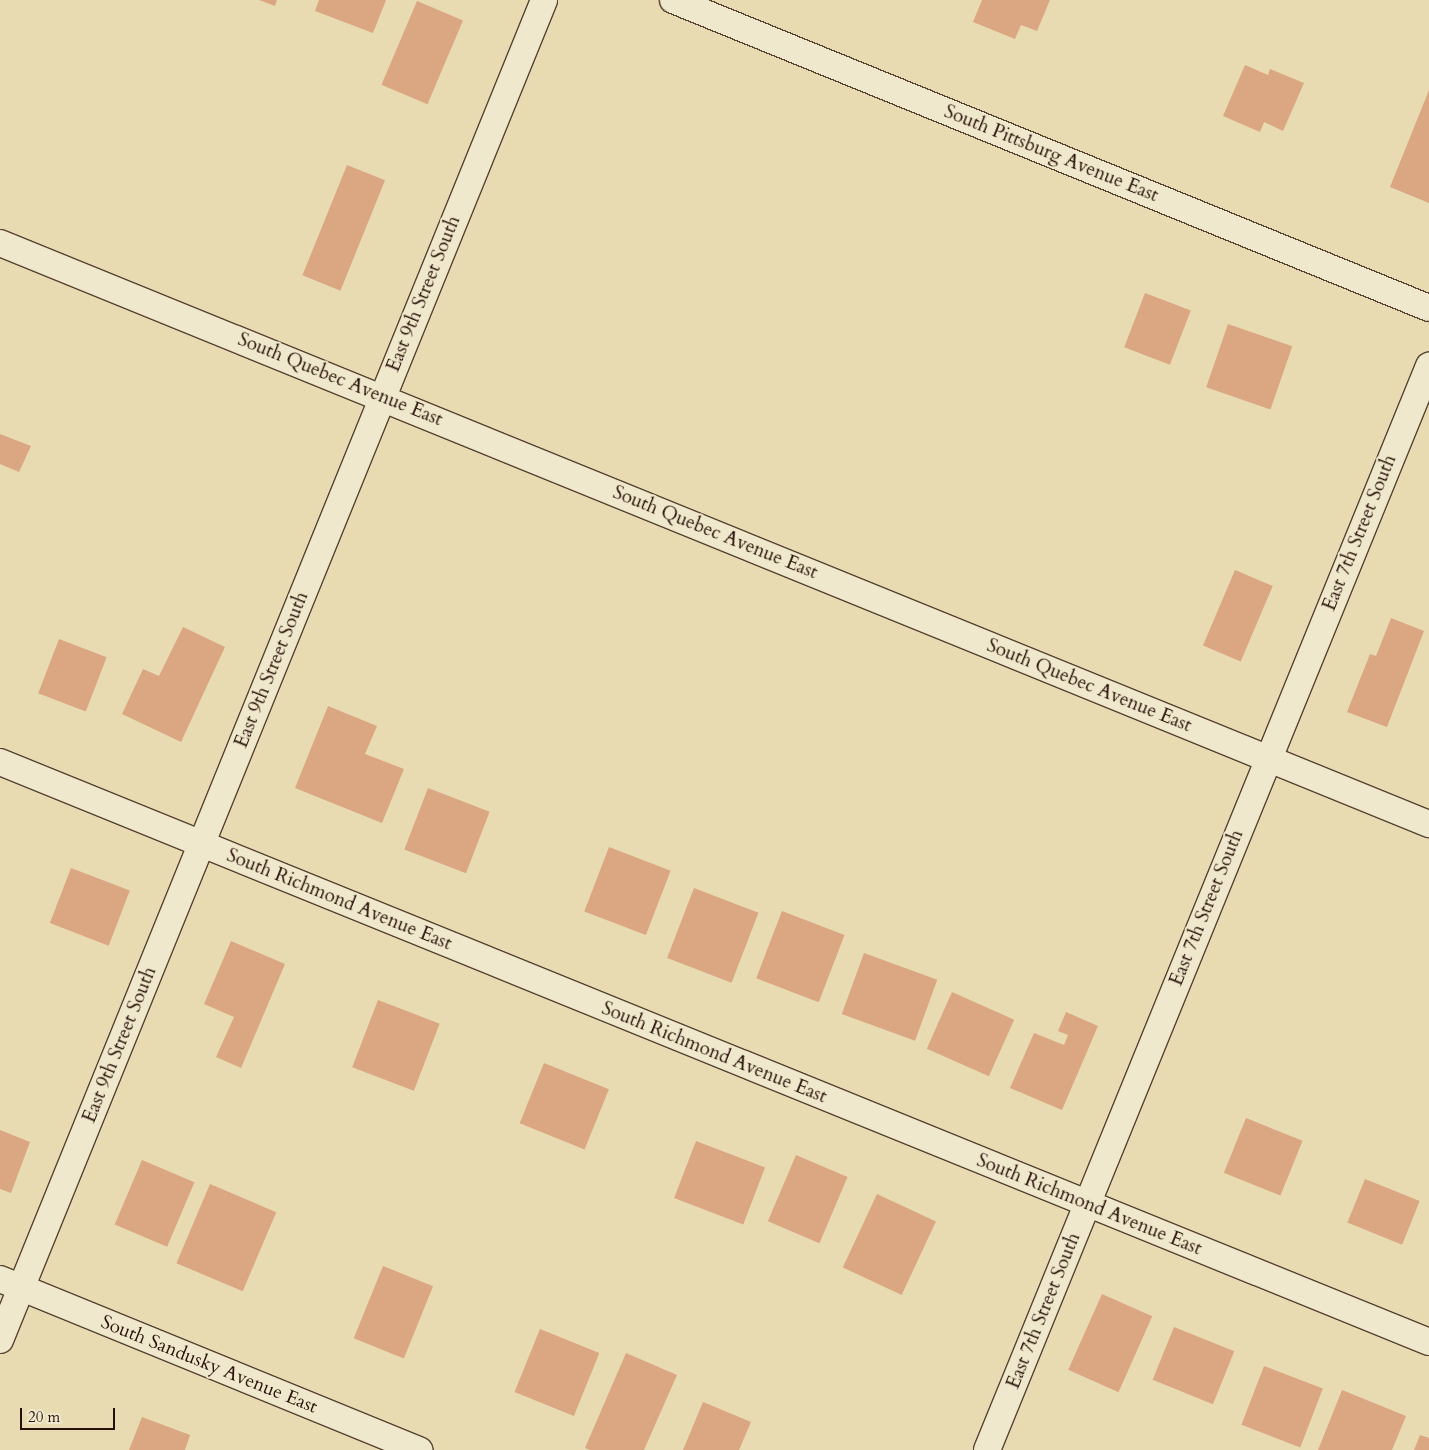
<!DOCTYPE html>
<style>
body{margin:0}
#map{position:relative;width:1429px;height:1450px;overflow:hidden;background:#e8dbb1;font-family:Cardo,serif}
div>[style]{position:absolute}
.building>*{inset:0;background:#dba682;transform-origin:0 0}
.roads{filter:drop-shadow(1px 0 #564332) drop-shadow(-1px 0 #564332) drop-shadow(0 1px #564332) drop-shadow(0 -1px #564332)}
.minor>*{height:26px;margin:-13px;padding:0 13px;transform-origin:13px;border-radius:13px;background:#f0e8cc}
span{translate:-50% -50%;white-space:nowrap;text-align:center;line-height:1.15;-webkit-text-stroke:4px #f0e8cc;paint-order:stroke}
.street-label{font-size:19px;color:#261007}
.scale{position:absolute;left:20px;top:1408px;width:95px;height:22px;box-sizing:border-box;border:2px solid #261007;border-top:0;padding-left:6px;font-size:15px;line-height:18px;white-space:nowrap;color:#261007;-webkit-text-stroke:4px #f0e8cc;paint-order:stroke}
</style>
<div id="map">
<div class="building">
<div style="clip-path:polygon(259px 0,277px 0,275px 6px)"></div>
<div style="clip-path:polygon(319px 0,386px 0,373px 33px,315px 11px)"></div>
<div style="clip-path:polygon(982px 0,1050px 0,1037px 31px,1021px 25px,1015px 39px,973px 22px)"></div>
<div style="left:417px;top:1px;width:50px;height:91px;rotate:23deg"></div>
<div style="clip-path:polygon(1245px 65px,1268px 75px,1270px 69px,1304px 83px,1283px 131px,1264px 122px,1260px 132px,1223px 116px)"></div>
<div style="clip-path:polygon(1429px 90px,1429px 203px,1390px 187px)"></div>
<div style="left:347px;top:165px;width:41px;height:119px;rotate:22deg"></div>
<div style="left:1145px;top:293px;width:49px;height:58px;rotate:21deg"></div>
<div style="left:1228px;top:324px;width:68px;height:67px;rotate:19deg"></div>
<div style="clip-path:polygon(0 434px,31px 446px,19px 472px,0 464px)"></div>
<div style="left:1235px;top:570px;width:41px;height:82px;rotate:23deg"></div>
<div style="clip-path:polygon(1391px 618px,1424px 631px,1387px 727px,1347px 712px,1370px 654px,1376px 656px)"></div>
<div style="clip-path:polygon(183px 627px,225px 647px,181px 742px,122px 714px,143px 669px,159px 676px)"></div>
<div style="left:59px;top:639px;width:51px;height:58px;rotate:21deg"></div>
<div style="clip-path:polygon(328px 706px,377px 726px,365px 754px,404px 769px,382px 823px,295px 788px)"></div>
<div style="left:428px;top:788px;width:66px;height:66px;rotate:21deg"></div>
<div style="left:609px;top:847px;width:66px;height:69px;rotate:21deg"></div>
<div style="left:71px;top:868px;width:63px;height:59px;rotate:21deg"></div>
<div style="left:694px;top:888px;width:69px;height:75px;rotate:21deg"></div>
<div style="left:782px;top:911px;width:67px;height:72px;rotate:21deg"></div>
<div style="clip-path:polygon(231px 941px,285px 964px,241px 1068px,216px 1057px,234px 1017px,204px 1004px)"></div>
<div style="left:864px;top:953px;width:78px;height:65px;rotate:20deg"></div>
<div style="left:952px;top:992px;width:68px;height:62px;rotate:24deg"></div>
<div style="left:378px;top:1000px;width:66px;height:72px;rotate:21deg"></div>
<div style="clip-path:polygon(1066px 1012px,1098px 1026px,1062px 1110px,1010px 1088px,1034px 1033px,1064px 1045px,1068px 1035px,1058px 1031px)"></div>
<div style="left:544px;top:1063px;width:70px;height:65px;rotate:22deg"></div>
<div style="left:1246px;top:1118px;width:61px;height:59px;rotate:22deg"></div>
<div style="clip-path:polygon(0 1130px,30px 1142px,11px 1193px,0 1189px)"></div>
<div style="left:696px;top:1141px;width:74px;height:61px;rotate:21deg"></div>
<div style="left:796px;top:1155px;width:56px;height:72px;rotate:23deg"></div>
<div style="left:142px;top:1160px;width:57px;height:70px;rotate:23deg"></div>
<div style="left:1365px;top:1179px;width:59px;height:47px;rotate:22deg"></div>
<div style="left:210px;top:1184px;width:72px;height:86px;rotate:23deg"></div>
<div style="left:877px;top:1194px;width:65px;height:81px;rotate:25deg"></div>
<div style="left:383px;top:1266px;width:54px;height:78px;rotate:22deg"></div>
<div style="left:1102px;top:1294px;width:55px;height:83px;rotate:24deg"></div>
<div style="left:1174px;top:1327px;width:65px;height:57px;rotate:22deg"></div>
<div style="left:540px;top:1329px;width:64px;height:68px;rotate:22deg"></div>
<div style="clip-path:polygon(626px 1353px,677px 1375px,644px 1450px,590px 1450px,585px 1448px)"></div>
<div style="left:1264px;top:1366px;width:63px;height:63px;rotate:21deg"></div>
<div style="clip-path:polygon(1342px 1390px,1406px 1416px,1392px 1450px,1318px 1450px)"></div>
<div style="clip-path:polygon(703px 1402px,751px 1422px,739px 1450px,683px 1450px)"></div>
<div style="clip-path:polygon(142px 1417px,190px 1435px,185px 1450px,129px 1450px)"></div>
<div style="clip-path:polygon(1420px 1435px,1429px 1438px,1429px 1450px,1414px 1450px)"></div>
</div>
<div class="roads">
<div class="minor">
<div style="left:673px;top:0;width:816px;rotate:22.17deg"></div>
<div style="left:0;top:243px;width:1543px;rotate:22.13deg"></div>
<div style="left:0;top:762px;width:1542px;rotate:22.09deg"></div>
<div style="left:0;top:1279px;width:453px;rotate:22.2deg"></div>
<div style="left:0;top:1340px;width:1446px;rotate:-67.9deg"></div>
<div style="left:987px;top:1450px;width:1171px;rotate:-67.82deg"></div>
</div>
</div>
<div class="street-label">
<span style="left:1051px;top:154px;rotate:22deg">South Pittsburg Avenue East</span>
<span style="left:424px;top:294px;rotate:-68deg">East 9th Street South</span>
<span style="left:340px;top:380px;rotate:22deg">South Quebec Avenue East</span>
<span style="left:715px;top:533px;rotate:22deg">South Quebec Avenue East</span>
<span style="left:1360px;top:533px;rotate:-68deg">East 7th Street South</span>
<span style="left:272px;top:670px;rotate:-68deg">East 9th Street South</span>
<span style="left:1089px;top:686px;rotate:22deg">South Quebec Avenue East</span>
<span style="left:339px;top:900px;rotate:22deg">South Richmond Avenue East</span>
<span style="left:1207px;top:908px;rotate:-68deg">East 7th Street South</span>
<span style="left:120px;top:1045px;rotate:-68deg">East 9th Street South</span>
<span style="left:714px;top:1053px;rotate:22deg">South Richmond Avenue East</span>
<span style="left:1089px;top:1205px;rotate:22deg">South Richmond Avenue East</span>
<span style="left:1044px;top:1311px;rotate:-68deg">East 7th Street South</span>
<span style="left:209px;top:1365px;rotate:22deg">South Sandusky Avenue East</span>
</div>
<div class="scale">20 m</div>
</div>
